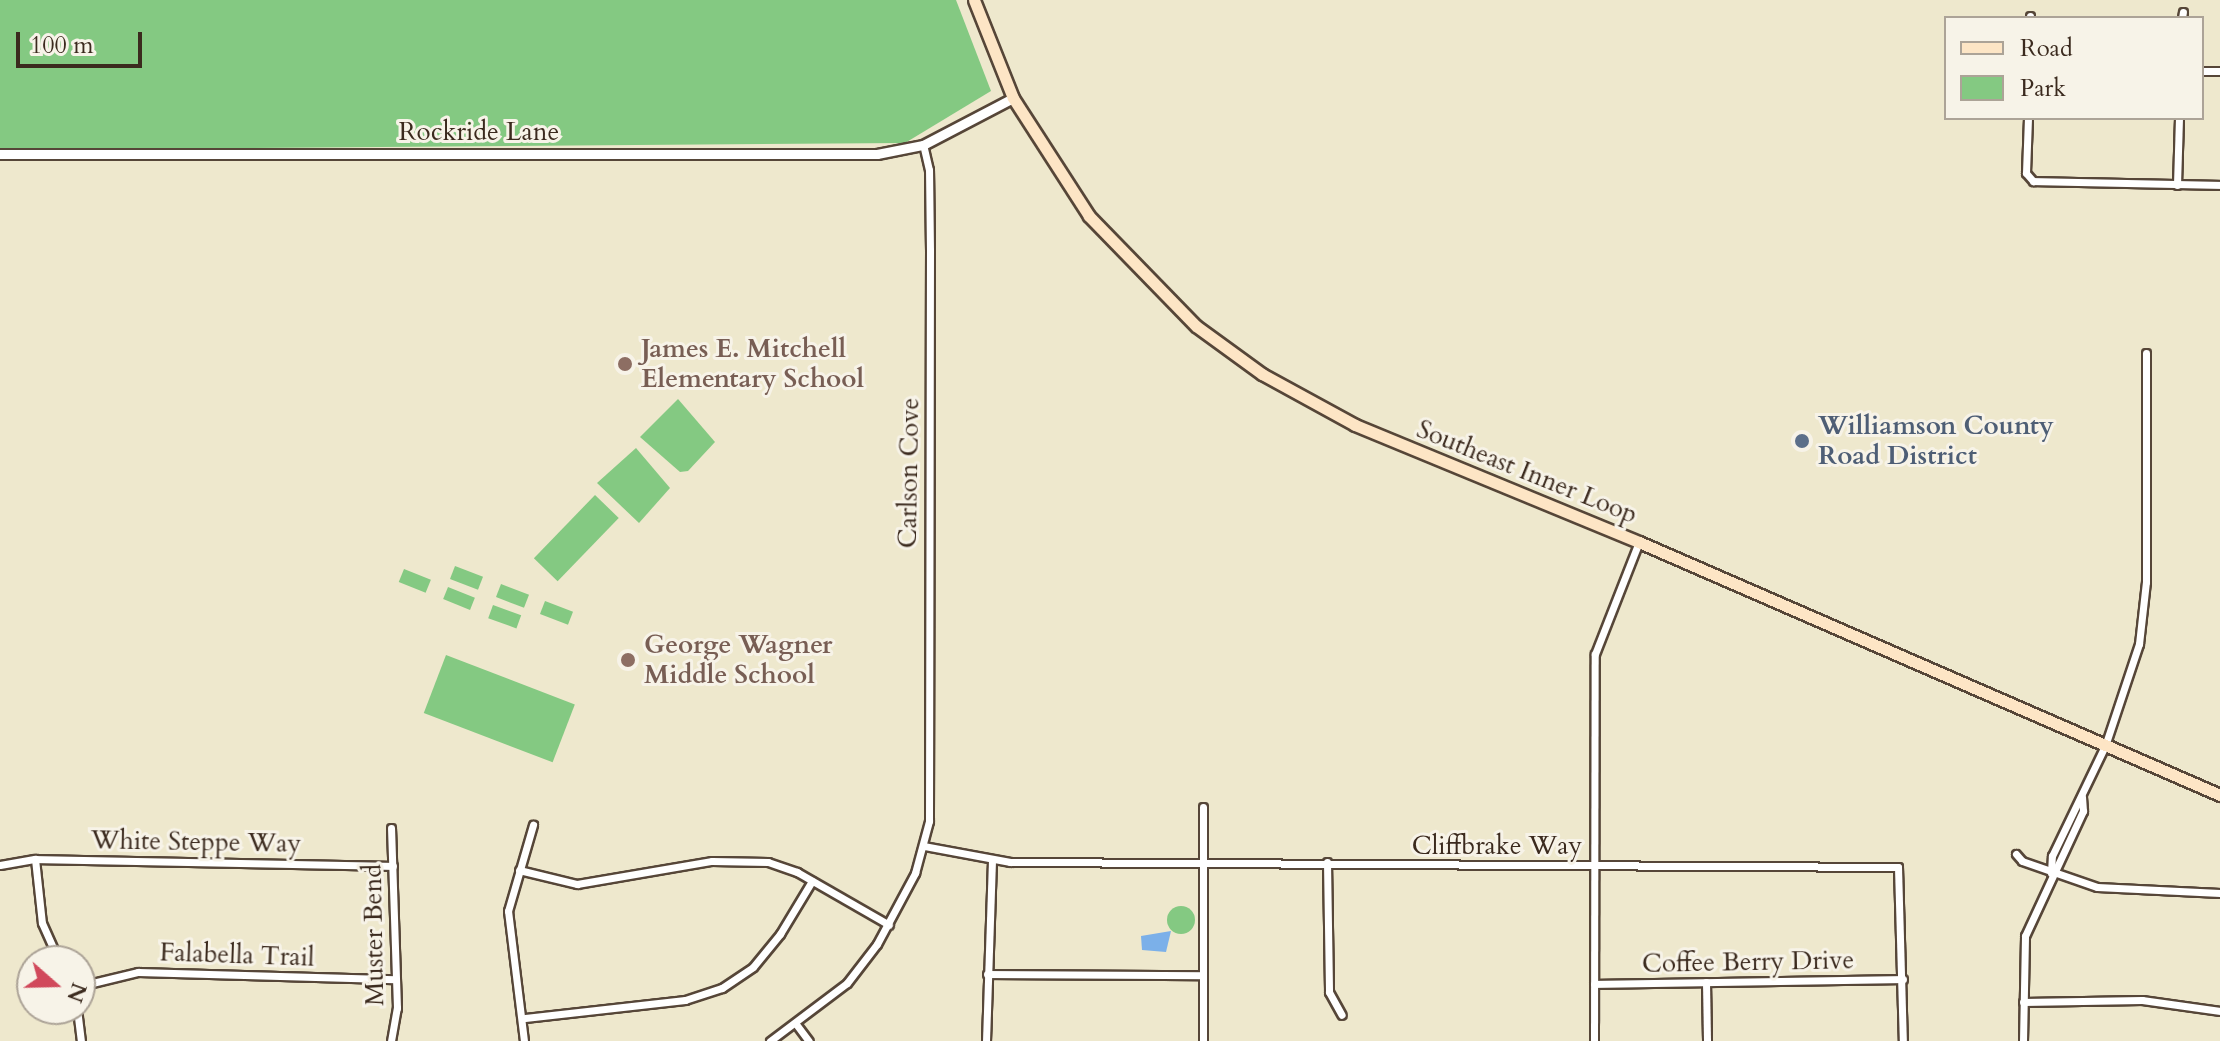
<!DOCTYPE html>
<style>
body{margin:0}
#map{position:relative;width:2220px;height:1041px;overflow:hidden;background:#eee8cd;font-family:Cardo,serif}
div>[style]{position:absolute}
.green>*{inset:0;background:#84c982;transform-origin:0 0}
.round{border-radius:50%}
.water>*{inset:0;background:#7bb0e9}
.roads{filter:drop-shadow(2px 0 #564638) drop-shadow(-2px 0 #564638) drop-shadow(0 2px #564638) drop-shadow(0 -2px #564638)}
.minor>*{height:7px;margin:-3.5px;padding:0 3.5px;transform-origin:3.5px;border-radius:3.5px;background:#fff}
.tertiary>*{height:9px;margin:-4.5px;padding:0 4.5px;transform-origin:4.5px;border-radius:4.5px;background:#fff}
.secondary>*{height:11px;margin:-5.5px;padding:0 5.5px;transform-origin:5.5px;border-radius:5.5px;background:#fde5c5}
.dots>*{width:22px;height:22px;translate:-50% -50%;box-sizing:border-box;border:4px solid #f7f3e8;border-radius:50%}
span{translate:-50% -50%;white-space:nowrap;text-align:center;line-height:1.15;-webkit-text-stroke:6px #f7f3e8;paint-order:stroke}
.street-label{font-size:26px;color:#3b2a1e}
.education-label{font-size:26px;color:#785e54;font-weight:700}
.left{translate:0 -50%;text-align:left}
.service-label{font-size:26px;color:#4e5e75;font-weight:700}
.legend{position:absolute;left:1944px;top:16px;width:260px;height:104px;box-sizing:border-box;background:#f7f3e8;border:2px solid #aca397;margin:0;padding:10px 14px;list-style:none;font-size:24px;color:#3b2a1e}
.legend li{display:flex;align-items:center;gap:16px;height:40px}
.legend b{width:40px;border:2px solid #aca397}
.north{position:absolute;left:16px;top:945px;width:80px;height:80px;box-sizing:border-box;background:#f7f3e8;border:2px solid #aca397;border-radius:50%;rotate:110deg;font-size:22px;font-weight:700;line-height:32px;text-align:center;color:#3b2a1e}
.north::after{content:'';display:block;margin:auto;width:28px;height:36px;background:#d1495b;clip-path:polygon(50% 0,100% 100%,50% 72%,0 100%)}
.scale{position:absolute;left:16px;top:32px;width:126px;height:36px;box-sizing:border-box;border:4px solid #3b2a1e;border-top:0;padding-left:10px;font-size:24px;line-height:28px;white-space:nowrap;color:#3b2a1e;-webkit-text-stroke:6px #f7f3e8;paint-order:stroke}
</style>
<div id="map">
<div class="green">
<div style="clip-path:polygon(0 0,956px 0,991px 91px,905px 143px,0 150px)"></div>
<div style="clip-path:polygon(678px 399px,715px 442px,688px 471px,680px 472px,640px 437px)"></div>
<div style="clip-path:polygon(636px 448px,670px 488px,639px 523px,597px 483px)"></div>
<div style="left:595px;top:495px;width:33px;height:88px;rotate:44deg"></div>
<div style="left:455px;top:566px;width:30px;height:14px;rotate:21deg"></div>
<div style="left:404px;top:569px;width:29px;height:14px;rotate:22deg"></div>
<div style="left:501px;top:584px;width:30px;height:14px;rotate:21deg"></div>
<div style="left:448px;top:587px;width:29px;height:13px;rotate:22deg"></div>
<div style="left:545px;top:601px;width:30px;height:14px;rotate:21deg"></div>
<div style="left:493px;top:605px;width:30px;height:14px;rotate:20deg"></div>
<div style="left:446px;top:655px;width:138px;height:62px;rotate:21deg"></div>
<div class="round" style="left:1167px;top:906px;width:28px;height:28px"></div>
</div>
<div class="water">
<div style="clip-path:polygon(1171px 931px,1166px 952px,1142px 950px,1141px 936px)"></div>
</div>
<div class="roads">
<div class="minor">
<div style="left:2030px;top:18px;width:2px;rotate:-90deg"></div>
<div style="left:2182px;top:18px;width:6px;rotate:-81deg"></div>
<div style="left:2202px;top:71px;width:18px"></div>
<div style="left:2028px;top:118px;width:55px;rotate:92.1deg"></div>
<div style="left:2026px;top:173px;width:11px;rotate:49deg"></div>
<div style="left:2033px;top:181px;width:187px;rotate:1.2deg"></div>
<div style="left:2177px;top:185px;width:67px;rotate:-88.3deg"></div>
<div style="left:1203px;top:807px;width:234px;rotate:90deg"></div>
<div style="left:924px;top:846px;width:87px;rotate:10.5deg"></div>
<div style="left:1010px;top:862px;width:888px;rotate:0.32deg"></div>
<div style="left:1898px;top:867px;width:174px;rotate:88.4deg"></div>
<div style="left:2016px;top:854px;width:9px;rotate:49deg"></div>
<div style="left:2022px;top:861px;width:79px;rotate:19.1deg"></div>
<div style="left:2097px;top:887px;width:123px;rotate:2.8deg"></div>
<div style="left:35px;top:859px;width:64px;rotate:83.8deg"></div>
<div style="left:42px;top:923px;width:42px;rotate:65.9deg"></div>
<div style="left:1327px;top:862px;width:130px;rotate:89.1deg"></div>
<div style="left:1329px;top:992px;width:26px;rotate:61deg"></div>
<div style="left:0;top:865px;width:36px;rotate:-10deg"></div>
<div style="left:35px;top:859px;width:358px;rotate:1.1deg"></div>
<div style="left:519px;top:870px;width:60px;rotate:13.6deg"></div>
<div style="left:577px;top:884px;width:137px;rotate:-9.7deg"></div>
<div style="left:712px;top:861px;width:56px;rotate:1deg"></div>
<div style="left:768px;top:862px;width:31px;rotate:19deg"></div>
<div style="left:797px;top:872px;width:106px;rotate:29.9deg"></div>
<div style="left:2051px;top:873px;width:17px;rotate:-87deg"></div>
<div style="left:2052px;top:856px;width:122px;rotate:-64.3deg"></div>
<div style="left:2105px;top:746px;width:108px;rotate:-71.6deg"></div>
<div style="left:2139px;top:644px;width:62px;rotate:-83.6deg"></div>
<div style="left:2146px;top:582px;width:229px;rotate:-90deg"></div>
<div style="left:987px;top:974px;width:216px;rotate:0.3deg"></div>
<div style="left:1706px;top:982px;width:59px;rotate:89deg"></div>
<div style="left:1594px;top:984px;width:309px;rotate:-0.9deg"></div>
<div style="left:80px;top:986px;width:60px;rotate:-13.6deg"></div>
<div style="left:138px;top:972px;width:257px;rotate:1.6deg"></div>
<div style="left:2023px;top:1002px;width:119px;rotate:-1deg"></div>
<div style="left:2142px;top:1000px;width:79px;rotate:8deg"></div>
<div style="left:77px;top:1009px;width:32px;rotate:83deg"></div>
<div style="left:525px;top:1018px;width:161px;rotate:-6.4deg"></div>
<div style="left:685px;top:1000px;width:39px;rotate:-18deg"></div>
<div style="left:722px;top:988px;width:37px;rotate:-34deg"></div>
<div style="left:753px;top:967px;width:43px;rotate:-50.7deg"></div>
<div style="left:780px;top:934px;width:62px;rotate:-58.9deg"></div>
<div style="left:796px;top:1024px;width:21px;rotate:53deg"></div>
<div style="left:391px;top:1041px;width:34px;rotate:-80deg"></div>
<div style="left:397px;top:1008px;width:180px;rotate:-91.9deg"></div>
<div style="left:524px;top:1041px;width:131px;rotate:-97deg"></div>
<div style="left:508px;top:911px;width:90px;rotate:-73.8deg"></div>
<div style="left:770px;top:1041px;width:96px;rotate:-37deg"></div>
<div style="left:847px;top:983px;width:49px;rotate:-52.4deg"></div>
<div style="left:877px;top:944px;width:81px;rotate:-61.8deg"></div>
<div style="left:915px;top:873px;width:54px;rotate:-74.9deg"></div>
<div style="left:929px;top:821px;width:571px;rotate:-89.9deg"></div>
<div style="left:930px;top:250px;width:80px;rotate:-90.7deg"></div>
<div style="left:929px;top:170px;width:26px;rotate:-103deg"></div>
<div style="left:986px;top:1041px;width:180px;rotate:-88.1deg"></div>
<div style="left:1594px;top:1041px;width:387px;rotate:-89.9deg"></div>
<div style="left:1595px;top:654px;width:120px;rotate:-68.6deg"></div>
<div style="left:2023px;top:1041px;width:105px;rotate:-88.9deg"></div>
<div style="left:2025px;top:936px;width:138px;rotate:-65.1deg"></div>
<div style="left:2083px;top:811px;width:14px;rotate:-94deg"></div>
</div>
<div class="tertiary">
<div style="left:0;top:154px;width:877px"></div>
<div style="left:877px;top:154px;width:47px;rotate:-11.1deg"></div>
<div style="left:923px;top:145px;width:102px;rotate:-27.6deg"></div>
</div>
<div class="secondary">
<div style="left:974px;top:0;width:105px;rotate:68.3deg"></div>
<div style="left:1013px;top:98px;width:140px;rotate:57.2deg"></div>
<div style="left:1089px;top:216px;width:153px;rotate:45.8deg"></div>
<div style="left:1196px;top:326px;width:82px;rotate:36deg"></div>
<div style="left:1262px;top:374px;width:106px;rotate:28.7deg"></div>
<div style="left:1355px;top:425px;width:307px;rotate:22.4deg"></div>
<div style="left:1639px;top:542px;width:634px;rotate:23.53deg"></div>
</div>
</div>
<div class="dots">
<div style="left:625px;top:364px;background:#8d6e63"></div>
<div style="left:1802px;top:441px;background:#5c6f8a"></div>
<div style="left:628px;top:660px;background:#8d6e63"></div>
</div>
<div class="street-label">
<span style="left:479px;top:132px">Rockride Lane</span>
<span style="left:1527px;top:472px;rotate:22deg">Southeast Inner Loop</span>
<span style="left:909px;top:473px;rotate:-89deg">Carlson Cove</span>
<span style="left:196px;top:842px;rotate:1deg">White Steppe Way</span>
<span style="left:1497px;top:846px">Cliffbrake Way</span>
<span style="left:374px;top:935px;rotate:-91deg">Muster Bend</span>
<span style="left:237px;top:955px;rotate:2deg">Falabella Trail</span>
<span style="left:1748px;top:962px;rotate:-1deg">Coffee Berry Drive</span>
</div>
<div class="education-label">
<span class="left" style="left:641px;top:364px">James E. Mitchell<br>Elementary School</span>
<span class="left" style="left:644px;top:660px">George Wagner<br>Middle School</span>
</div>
<div class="service-label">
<span class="left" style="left:1818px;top:441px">Williamson County<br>Road District</span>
</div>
<ul class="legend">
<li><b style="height:10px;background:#fde5c5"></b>Road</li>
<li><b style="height:22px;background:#84c982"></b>Park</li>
</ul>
<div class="north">N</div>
<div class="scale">100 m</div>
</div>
